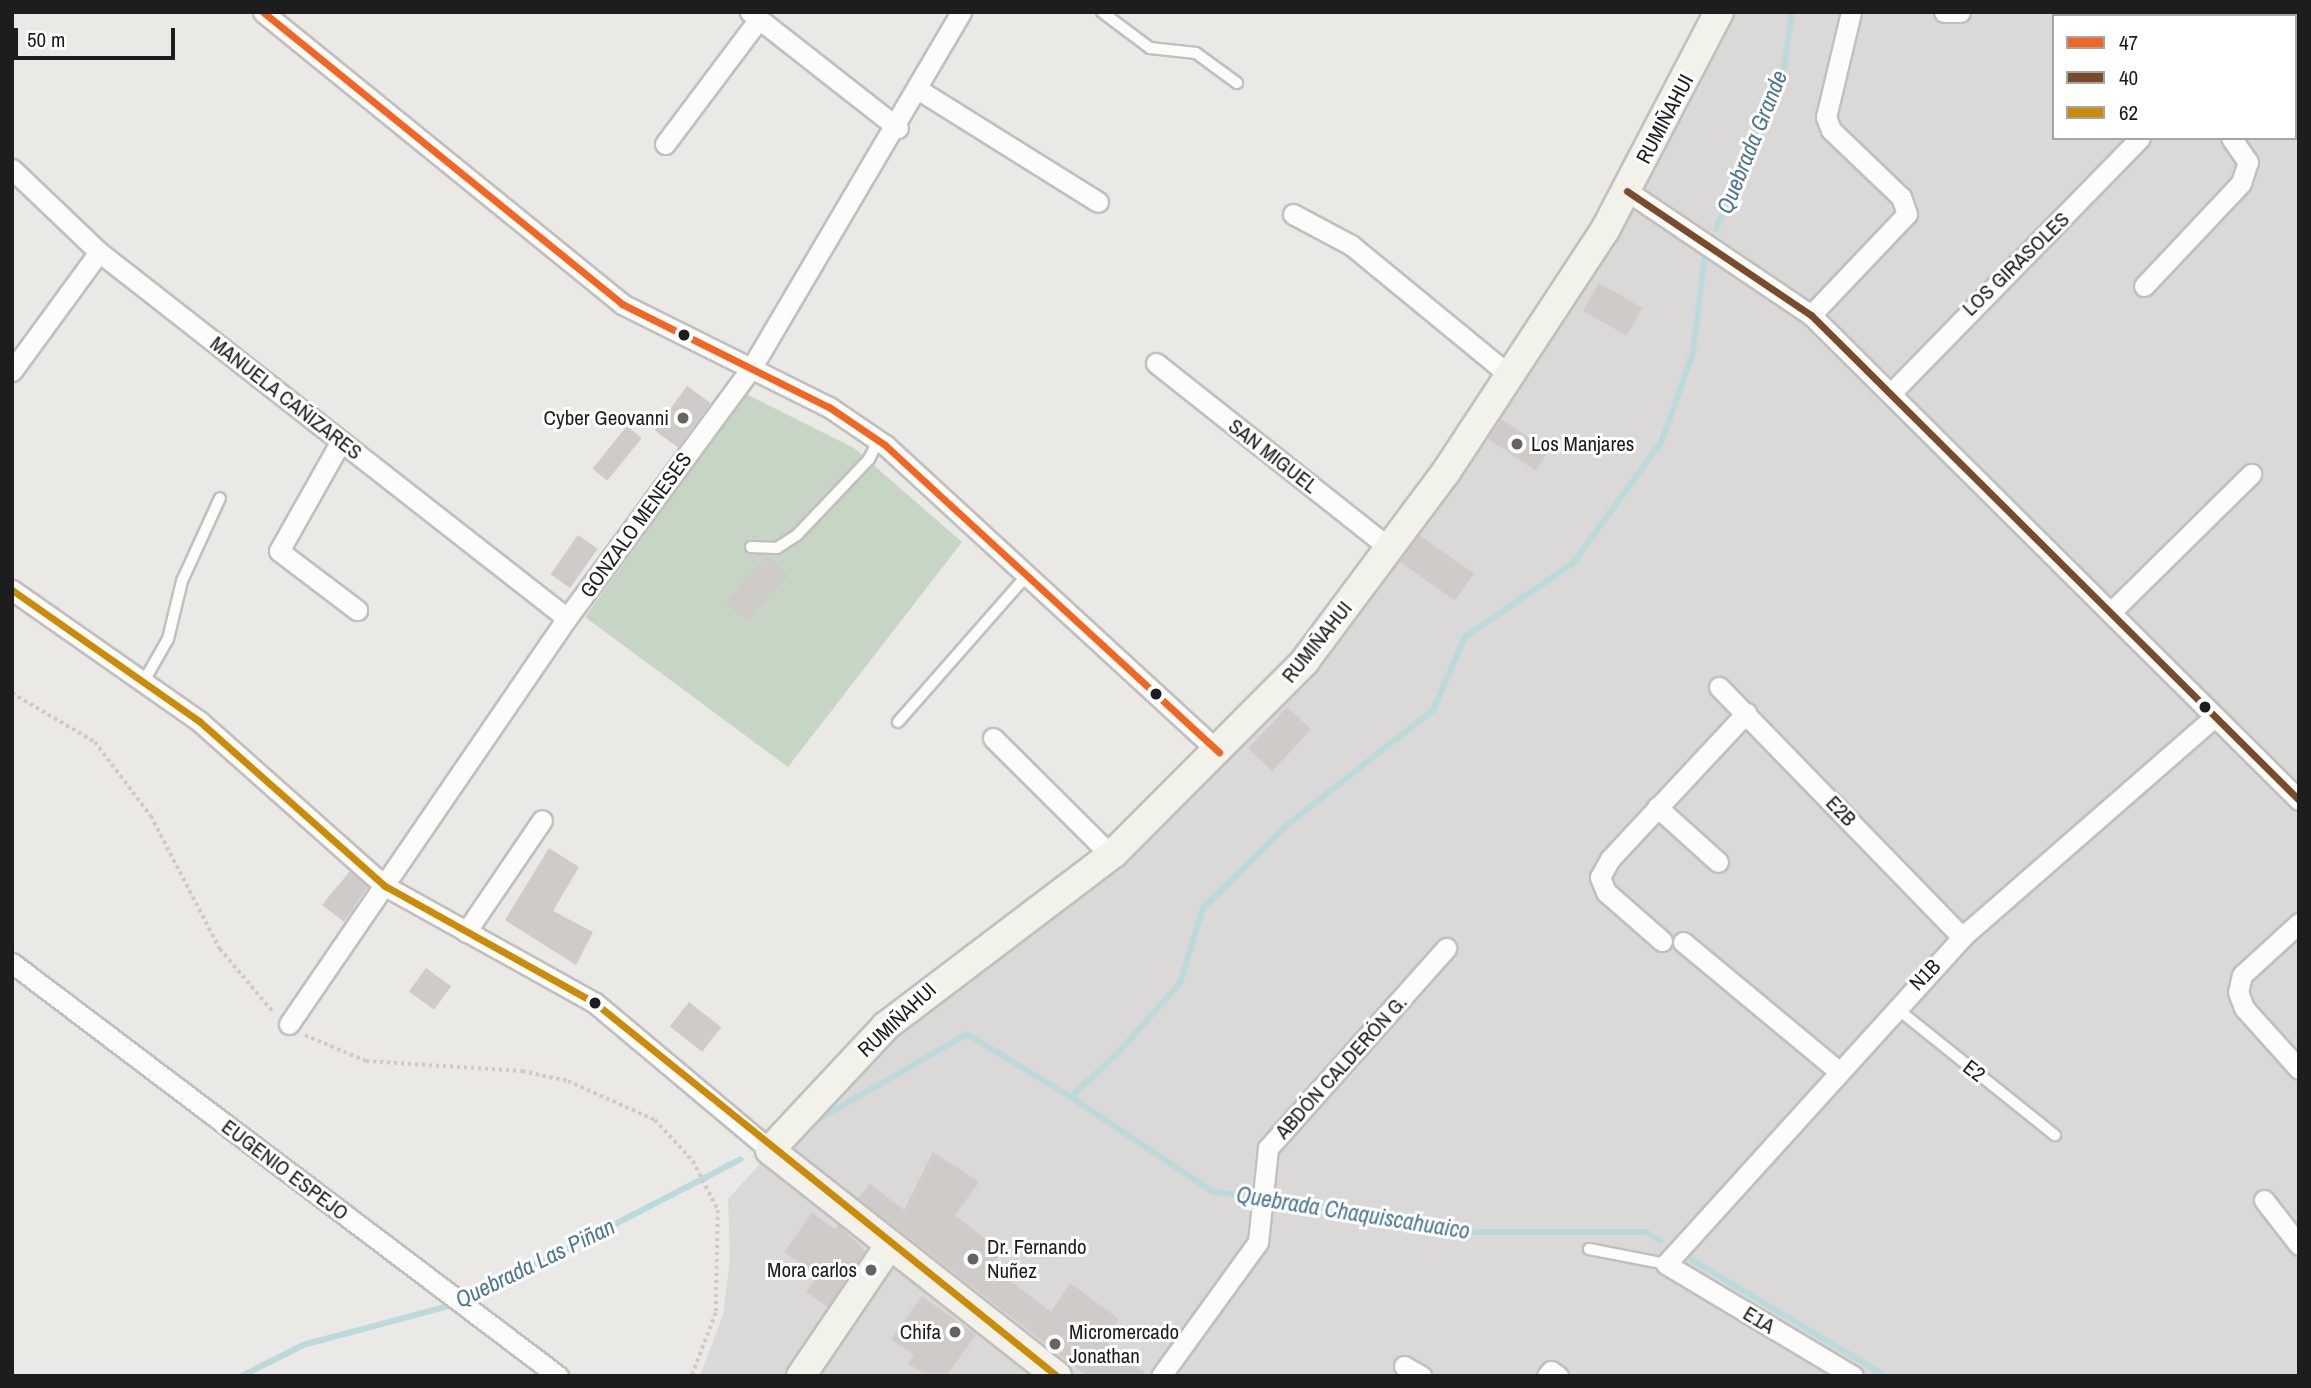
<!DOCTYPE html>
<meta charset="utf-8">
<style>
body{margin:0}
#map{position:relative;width:2311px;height:1388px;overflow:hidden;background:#ebe9e6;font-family:"Archivo Narrow",sans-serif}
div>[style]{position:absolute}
.residential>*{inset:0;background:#dad9d7}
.cemetery>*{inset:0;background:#c6d5c4}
.stream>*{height:6px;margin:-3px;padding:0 3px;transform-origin:3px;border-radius:3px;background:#bcd9dc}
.building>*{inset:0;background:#cecbc9;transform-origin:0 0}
.path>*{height:3.5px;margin-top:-1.75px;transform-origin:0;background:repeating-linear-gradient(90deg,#d4c8c7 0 3.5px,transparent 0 7px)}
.roads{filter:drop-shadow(2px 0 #c1c0be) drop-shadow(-2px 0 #c1c0be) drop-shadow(0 2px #c1c0be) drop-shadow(0 -2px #c1c0be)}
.lane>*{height:10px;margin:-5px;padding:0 5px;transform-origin:5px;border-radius:5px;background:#fcfcfb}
.street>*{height:19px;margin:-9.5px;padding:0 9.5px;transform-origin:9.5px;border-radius:9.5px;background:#fcfcfb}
.secondary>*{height:28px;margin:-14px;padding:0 14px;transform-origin:14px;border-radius:14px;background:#f3f2ea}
.bus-1>*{height:7px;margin:-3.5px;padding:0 3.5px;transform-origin:3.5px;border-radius:3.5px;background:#f26522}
.bus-2>*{height:7px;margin:-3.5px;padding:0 3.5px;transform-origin:3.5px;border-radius:3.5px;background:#7a4b2a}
.bus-3>*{height:7px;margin:-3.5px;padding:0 3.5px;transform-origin:3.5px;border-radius:3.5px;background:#cb8b06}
.dots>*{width:19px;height:19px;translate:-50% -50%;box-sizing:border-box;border:4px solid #fff;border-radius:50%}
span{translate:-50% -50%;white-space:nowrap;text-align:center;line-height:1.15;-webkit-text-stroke:6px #fff;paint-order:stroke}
.street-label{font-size:21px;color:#1d1d1d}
.poi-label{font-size:21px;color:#1d1d1d}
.right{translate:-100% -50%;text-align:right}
.left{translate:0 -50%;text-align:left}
.water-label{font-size:23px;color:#4c7895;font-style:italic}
.frame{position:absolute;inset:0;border:14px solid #1d1d1d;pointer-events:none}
.legend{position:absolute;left:2052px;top:14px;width:245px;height:126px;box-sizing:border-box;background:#fff;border:2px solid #a5a5a5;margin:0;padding:9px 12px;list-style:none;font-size:21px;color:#1d1d1d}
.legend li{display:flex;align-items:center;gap:14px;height:35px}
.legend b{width:35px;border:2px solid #a5a5a5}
.scale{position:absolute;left:14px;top:28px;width:161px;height:32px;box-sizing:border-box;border:4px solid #1d1d1d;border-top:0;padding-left:9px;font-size:21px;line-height:24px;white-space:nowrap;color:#1d1d1d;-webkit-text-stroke:5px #fff;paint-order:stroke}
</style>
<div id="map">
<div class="residential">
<div style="clip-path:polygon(evenodd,1708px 12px,2299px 12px,2299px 1376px,700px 1376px,723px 1315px,730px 1258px,728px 1199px,868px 1045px,1167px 801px,1344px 617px,1619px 180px,1708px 12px,2054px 16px,2295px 16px,2295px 138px,2054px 138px,2054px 16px)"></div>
</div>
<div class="cemetery">
<div style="clip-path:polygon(746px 394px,854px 448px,962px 542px,788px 767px,585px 617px)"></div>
</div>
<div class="stream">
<div style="left:1716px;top:229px;width:169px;rotate:-66.6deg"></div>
<div style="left:1783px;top:74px;width:63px;rotate:-81.7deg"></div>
<div style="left:1071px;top:1097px;width:169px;rotate:33.7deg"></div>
<div style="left:1212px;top:1191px;width:264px;rotate:8.9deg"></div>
<div style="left:1473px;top:1232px;width:173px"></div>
<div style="left:1646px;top:1232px;width:17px;rotate:31deg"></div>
<div style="left:821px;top:1118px;width:168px;rotate:-29.9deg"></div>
<div style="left:967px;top:1034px;width:122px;rotate:31.2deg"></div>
<div style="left:1071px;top:1097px;width:64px;rotate:-43.1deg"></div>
<div style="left:1118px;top:1053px;width:94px;rotate:-48.5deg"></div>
<div style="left:1180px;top:983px;width:78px;rotate:-73deg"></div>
<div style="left:1203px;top:908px;width:118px;rotate:-44.7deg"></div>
<div style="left:1287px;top:825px;width:186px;rotate:-38.2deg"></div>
<div style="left:1433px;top:710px;width:80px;rotate:-66.3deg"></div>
<div style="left:1465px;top:637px;width:131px;rotate:-34.4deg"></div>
<div style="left:1573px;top:563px;width:151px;rotate:-53.9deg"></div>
<div style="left:1662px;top:441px;width:94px;rotate:-70.8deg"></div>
<div style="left:1693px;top:352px;width:98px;rotate:-82.9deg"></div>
<div style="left:1692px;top:1260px;width:226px;rotate:30.9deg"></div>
<div style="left:466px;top:1301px;width:309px;rotate:-27.3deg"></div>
<div style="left:242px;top:1376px;width:68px;rotate:-26.9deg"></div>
<div style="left:303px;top:1345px;width:158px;rotate:-15deg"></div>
</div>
<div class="building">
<div style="left:1599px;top:283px;width:50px;height:32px;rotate:30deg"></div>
<div style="left:687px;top:386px;width:29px;height:55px;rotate:36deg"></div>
<div style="left:1501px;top:419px;width:57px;height:24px;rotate:33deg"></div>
<div style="left:627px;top:426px;width:19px;height:55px;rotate:39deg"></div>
<div style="left:578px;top:535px;width:24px;height:48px;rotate:35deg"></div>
<div style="left:1419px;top:535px;width:67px;height:33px;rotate:35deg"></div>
<div style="left:766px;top:556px;width:29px;height:61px;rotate:41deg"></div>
<div style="left:1287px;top:707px;width:33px;height:57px;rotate:43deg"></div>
<div style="clip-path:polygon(549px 848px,579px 867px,553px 911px,593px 932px,576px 965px,505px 920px)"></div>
<div style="clip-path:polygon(350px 871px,368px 887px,344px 922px,322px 905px)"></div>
<div style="left:426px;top:968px;width:31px;height:29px;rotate:36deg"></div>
<div style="left:689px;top:1002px;width:41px;height:31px;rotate:38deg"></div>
<div style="clip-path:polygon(933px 1152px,979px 1182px,955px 1215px,1002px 1252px,991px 1266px,1051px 1312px,1070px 1283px,1093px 1300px,1119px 1319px,1105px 1341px,1149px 1376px,1087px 1376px,858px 1198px,870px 1184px,904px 1210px)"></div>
<div style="clip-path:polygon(812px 1213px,835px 1229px,838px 1225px,866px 1251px,828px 1307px,806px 1292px,817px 1276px,784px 1252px)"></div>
<div style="clip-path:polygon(922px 1296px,976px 1335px,946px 1376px,926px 1376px,908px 1363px,914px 1355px,891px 1339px)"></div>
</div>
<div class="path">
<div style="left:12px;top:693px;width:96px;rotate:30.6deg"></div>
<div style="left:95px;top:742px;width:93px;rotate:52.9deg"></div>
<div style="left:151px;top:816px;width:150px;rotate:62.6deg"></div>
<div style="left:220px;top:949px;width:82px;rotate:49.9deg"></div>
<div style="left:305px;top:1035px;width:66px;rotate:23.1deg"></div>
<div style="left:366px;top:1061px;width:156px;rotate:3.7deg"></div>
<div style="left:522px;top:1071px;width:47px;rotate:12.3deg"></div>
<div style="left:568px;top:1081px;width:95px;rotate:24.1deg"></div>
<div style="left:655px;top:1120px;width:56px;rotate:47.2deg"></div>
<div style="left:693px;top:1161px;width:55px;rotate:63deg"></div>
<div style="left:718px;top:1210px;width:103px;rotate:91.1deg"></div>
<div style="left:716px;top:1313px;width:67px;rotate:110.9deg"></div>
</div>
<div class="roads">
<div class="lane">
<div style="left:1102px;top:12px;width:60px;rotate:36.9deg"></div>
<div style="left:1150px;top:48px;width:46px;rotate:6.2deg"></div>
<div style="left:1196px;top:53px;width:51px;rotate:36.2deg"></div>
<div style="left:751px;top:547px;width:26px;rotate:2deg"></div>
<div style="left:777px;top:548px;width:24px;rotate:-33deg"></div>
<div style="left:797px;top:535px;width:105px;rotate:-46.5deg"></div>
<div style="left:869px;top:459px;width:20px;rotate:-63deg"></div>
<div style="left:144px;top:681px;width:48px;rotate:-60.3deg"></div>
<div style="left:168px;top:639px;width:60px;rotate:-76.4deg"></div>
<div style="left:182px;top:581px;width:91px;rotate:-65.4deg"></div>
<div style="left:898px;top:722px;width:196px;rotate:-48.7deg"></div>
<div style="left:1895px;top:1007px;width:205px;rotate:38.7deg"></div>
<div style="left:1589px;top:1249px;width:78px;rotate:11deg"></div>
</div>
<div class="street">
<div style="left:263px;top:12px;width:463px;rotate:39.1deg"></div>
<div style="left:622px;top:304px;width:231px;rotate:26.5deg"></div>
<div style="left:829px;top:407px;width:68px;rotate:34.2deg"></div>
<div style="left:885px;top:445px;width:454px;rotate:42.6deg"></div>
<div style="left:750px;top:12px;width:188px;rotate:38.1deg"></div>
<div style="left:1944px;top:12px;width:16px"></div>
<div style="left:2266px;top:16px;width:6px;rotate:-45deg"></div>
<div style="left:919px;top:90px;width:211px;rotate:32deg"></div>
<div style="left:665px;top:144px;width:156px;rotate:-53.1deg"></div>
<div style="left:12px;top:169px;width:120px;rotate:43.7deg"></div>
<div style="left:99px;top:252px;width:594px;rotate:38.03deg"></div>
<div style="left:1627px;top:191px;width:222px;rotate:34deg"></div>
<div style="left:1811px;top:315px;width:688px;rotate:44.82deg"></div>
<div style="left:1293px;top:214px;width:66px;rotate:28.1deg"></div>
<div style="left:1351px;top:245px;width:202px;rotate:39.4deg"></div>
<div style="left:2144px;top:286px;width:141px;rotate:-46.7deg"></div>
<div style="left:2241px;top:183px;width:22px;rotate:-72deg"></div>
<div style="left:2248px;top:162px;width:29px;rotate:-125deg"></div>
<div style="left:1811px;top:315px;width:139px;rotate:-46.5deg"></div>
<div style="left:1907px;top:214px;width:18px;rotate:-109deg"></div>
<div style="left:1901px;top:197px;width:97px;rotate:-136.3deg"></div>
<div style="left:1831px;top:130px;width:14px;rotate:-111deg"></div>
<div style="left:1826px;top:117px;width:108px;rotate:-76.6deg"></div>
<div style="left:1156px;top:363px;width:298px;rotate:38.4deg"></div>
<div style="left:12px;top:371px;width:147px;rotate:-53.8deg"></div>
<div style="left:1894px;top:390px;width:352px;rotate:-45.7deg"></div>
<div style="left:341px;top:441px;width:126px;rotate:119.4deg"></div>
<div style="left:279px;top:551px;width:98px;rotate:37.1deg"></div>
<div style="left:12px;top:590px;width:228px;rotate:35deg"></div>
<div style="left:199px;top:721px;width:249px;rotate:41.6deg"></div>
<div style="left:385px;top:886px;width:240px;rotate:29.1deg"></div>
<div style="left:595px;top:1003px;width:229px;rotate:40deg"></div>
<div style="left:2111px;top:612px;width:197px;rotate:-44.6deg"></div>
<div style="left:1719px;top:687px;width:349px;rotate:45.8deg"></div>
<div style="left:993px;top:738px;width:166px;rotate:44.8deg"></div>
<div style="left:1657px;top:807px;width:82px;rotate:42deg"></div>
<div style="left:2299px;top:923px;width:77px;rotate:137.6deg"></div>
<div style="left:2242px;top:975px;width:17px;rotate:103deg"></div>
<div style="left:2238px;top:992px;width:17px;rotate:69deg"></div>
<div style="left:2244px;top:1008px;width:82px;rotate:48deg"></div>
<div style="left:466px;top:932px;width:135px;rotate:-55.8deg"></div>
<div style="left:1662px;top:941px;width:74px;rotate:-138.8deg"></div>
<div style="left:1606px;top:892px;width:16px;rotate:-112deg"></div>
<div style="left:1600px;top:877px;width:21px;rotate:-61deg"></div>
<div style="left:1610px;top:859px;width:200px;rotate:-47deg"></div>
<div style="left:1683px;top:942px;width:200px;rotate:39.7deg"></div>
<div style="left:12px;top:963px;width:685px;rotate:37.1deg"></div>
<div style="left:289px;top:1024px;width:492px;rotate:-55.6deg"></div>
<div style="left:567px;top:618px;width:312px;rotate:-53.6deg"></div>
<div style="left:752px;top:367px;width:412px;rotate:-59.5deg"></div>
<div style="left:2264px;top:1200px;width:57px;rotate:52.1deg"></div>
<div style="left:1404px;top:1366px;width:20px;rotate:30deg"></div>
<div style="left:1161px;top:1376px;width:165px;rotate:-54.1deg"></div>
<div style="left:1258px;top:1242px;width:95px;rotate:-83.9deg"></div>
<div style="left:1268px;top:1148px;width:268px;rotate:-48.3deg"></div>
<div style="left:1547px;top:1376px;width:6px;rotate:-51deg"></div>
<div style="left:1551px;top:1371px;width:9px;rotate:36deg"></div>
<div style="left:1853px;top:1376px;width:218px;rotate:-149.1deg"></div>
<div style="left:1666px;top:1264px;width:441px;rotate:-47.8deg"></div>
<div style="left:1962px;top:937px;width:335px;rotate:-41.1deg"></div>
</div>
<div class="secondary">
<div style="left:801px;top:1376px;width:157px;rotate:-55.9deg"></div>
<div style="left:1057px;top:1376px;width:365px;rotate:-141.8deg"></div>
<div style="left:770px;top:1150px;width:170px;rotate:-46.9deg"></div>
<div style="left:886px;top:1026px;width:286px;rotate:-37.2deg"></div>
<div style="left:1114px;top:853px;width:271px;rotate:-45.1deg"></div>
<div style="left:1305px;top:661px;width:236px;rotate:-53.3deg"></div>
<div style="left:1446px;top:472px;width:290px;rotate:-56.7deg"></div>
<div style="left:1605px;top:230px;width:246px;rotate:-62.4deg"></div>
</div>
</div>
<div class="bus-1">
<div style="left:263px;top:12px;width:463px;rotate:39.1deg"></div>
<div style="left:622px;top:304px;width:231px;rotate:26.5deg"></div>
<div style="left:829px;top:407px;width:68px;rotate:34.2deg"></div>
<div style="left:885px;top:445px;width:454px;rotate:42.6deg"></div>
</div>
<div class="bus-2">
<div style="left:1627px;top:191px;width:222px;rotate:34deg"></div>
<div style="left:1811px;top:315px;width:688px;rotate:44.82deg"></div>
</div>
<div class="bus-3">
<div style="left:12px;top:590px;width:228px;rotate:35deg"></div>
<div style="left:199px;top:721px;width:249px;rotate:41.6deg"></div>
<div style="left:385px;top:886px;width:240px;rotate:29.1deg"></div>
<div style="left:595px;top:1003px;width:594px;rotate:38.92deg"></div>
</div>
<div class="dots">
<div style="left:684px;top:335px;background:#1d1d1d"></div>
<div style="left:683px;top:418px;background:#656463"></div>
<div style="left:1517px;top:444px;background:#656463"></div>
<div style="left:1156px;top:694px;background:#1d1d1d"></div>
<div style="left:2205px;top:707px;background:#1d1d1d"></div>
<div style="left:595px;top:1003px;background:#1d1d1d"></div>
<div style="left:973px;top:1259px;background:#656463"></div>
<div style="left:871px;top:1270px;background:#656463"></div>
<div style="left:955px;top:1332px;background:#656463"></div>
<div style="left:1055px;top:1344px;background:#656463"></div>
</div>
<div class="street-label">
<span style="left:1665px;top:119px;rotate:-62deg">RUMIÑAHUI</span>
<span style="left:2016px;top:264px;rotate:-44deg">LOS GIRASOLES</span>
<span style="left:286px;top:398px;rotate:38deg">MANUELA CAÑIZARES</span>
<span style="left:1273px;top:456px;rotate:38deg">SAN MIGUEL</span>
<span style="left:636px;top:525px;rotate:-54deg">GONZALO MENESES</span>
<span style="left:1317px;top:642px;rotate:-51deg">RUMIÑAHUI</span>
<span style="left:1841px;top:811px;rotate:46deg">E2B</span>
<span style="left:1925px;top:975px;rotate:-46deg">N1B</span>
<span style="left:897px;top:1020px;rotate:-43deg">RUMIÑAHUI</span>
<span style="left:1341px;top:1067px;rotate:-48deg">ABDÓN CALDERÓN G.</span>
<span style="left:1974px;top:1071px;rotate:38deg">E2</span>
<span style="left:285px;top:1170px;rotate:37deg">EUGENIO ESPEJO</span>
<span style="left:1759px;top:1320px;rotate:31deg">E1A</span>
</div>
<div class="poi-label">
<span class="right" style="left:669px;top:418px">Cyber Geovanni</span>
<span class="left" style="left:1531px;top:444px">Los Manjares</span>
<span class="left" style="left:987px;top:1259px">Dr. Fernando<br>Nuñez</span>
<span class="right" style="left:857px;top:1270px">Mora carlos</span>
<span class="right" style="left:941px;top:1332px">Chifa</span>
<span class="left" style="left:1069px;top:1344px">Micromercado<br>Jonathan</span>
</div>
<div class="water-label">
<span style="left:1752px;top:142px;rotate:-68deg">Quebrada Grande</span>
<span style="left:1353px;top:1213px;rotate:9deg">Quebrada Chaquiscahuaico</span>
<span style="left:535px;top:1263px;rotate:-26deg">Quebrada Las Piñan</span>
</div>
<div class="frame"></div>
<ul class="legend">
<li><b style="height:9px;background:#f26522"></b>47</li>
<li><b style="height:9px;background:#7a4b2a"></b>40</li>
<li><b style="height:9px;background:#cb8b06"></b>62</li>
</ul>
<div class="scale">50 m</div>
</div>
